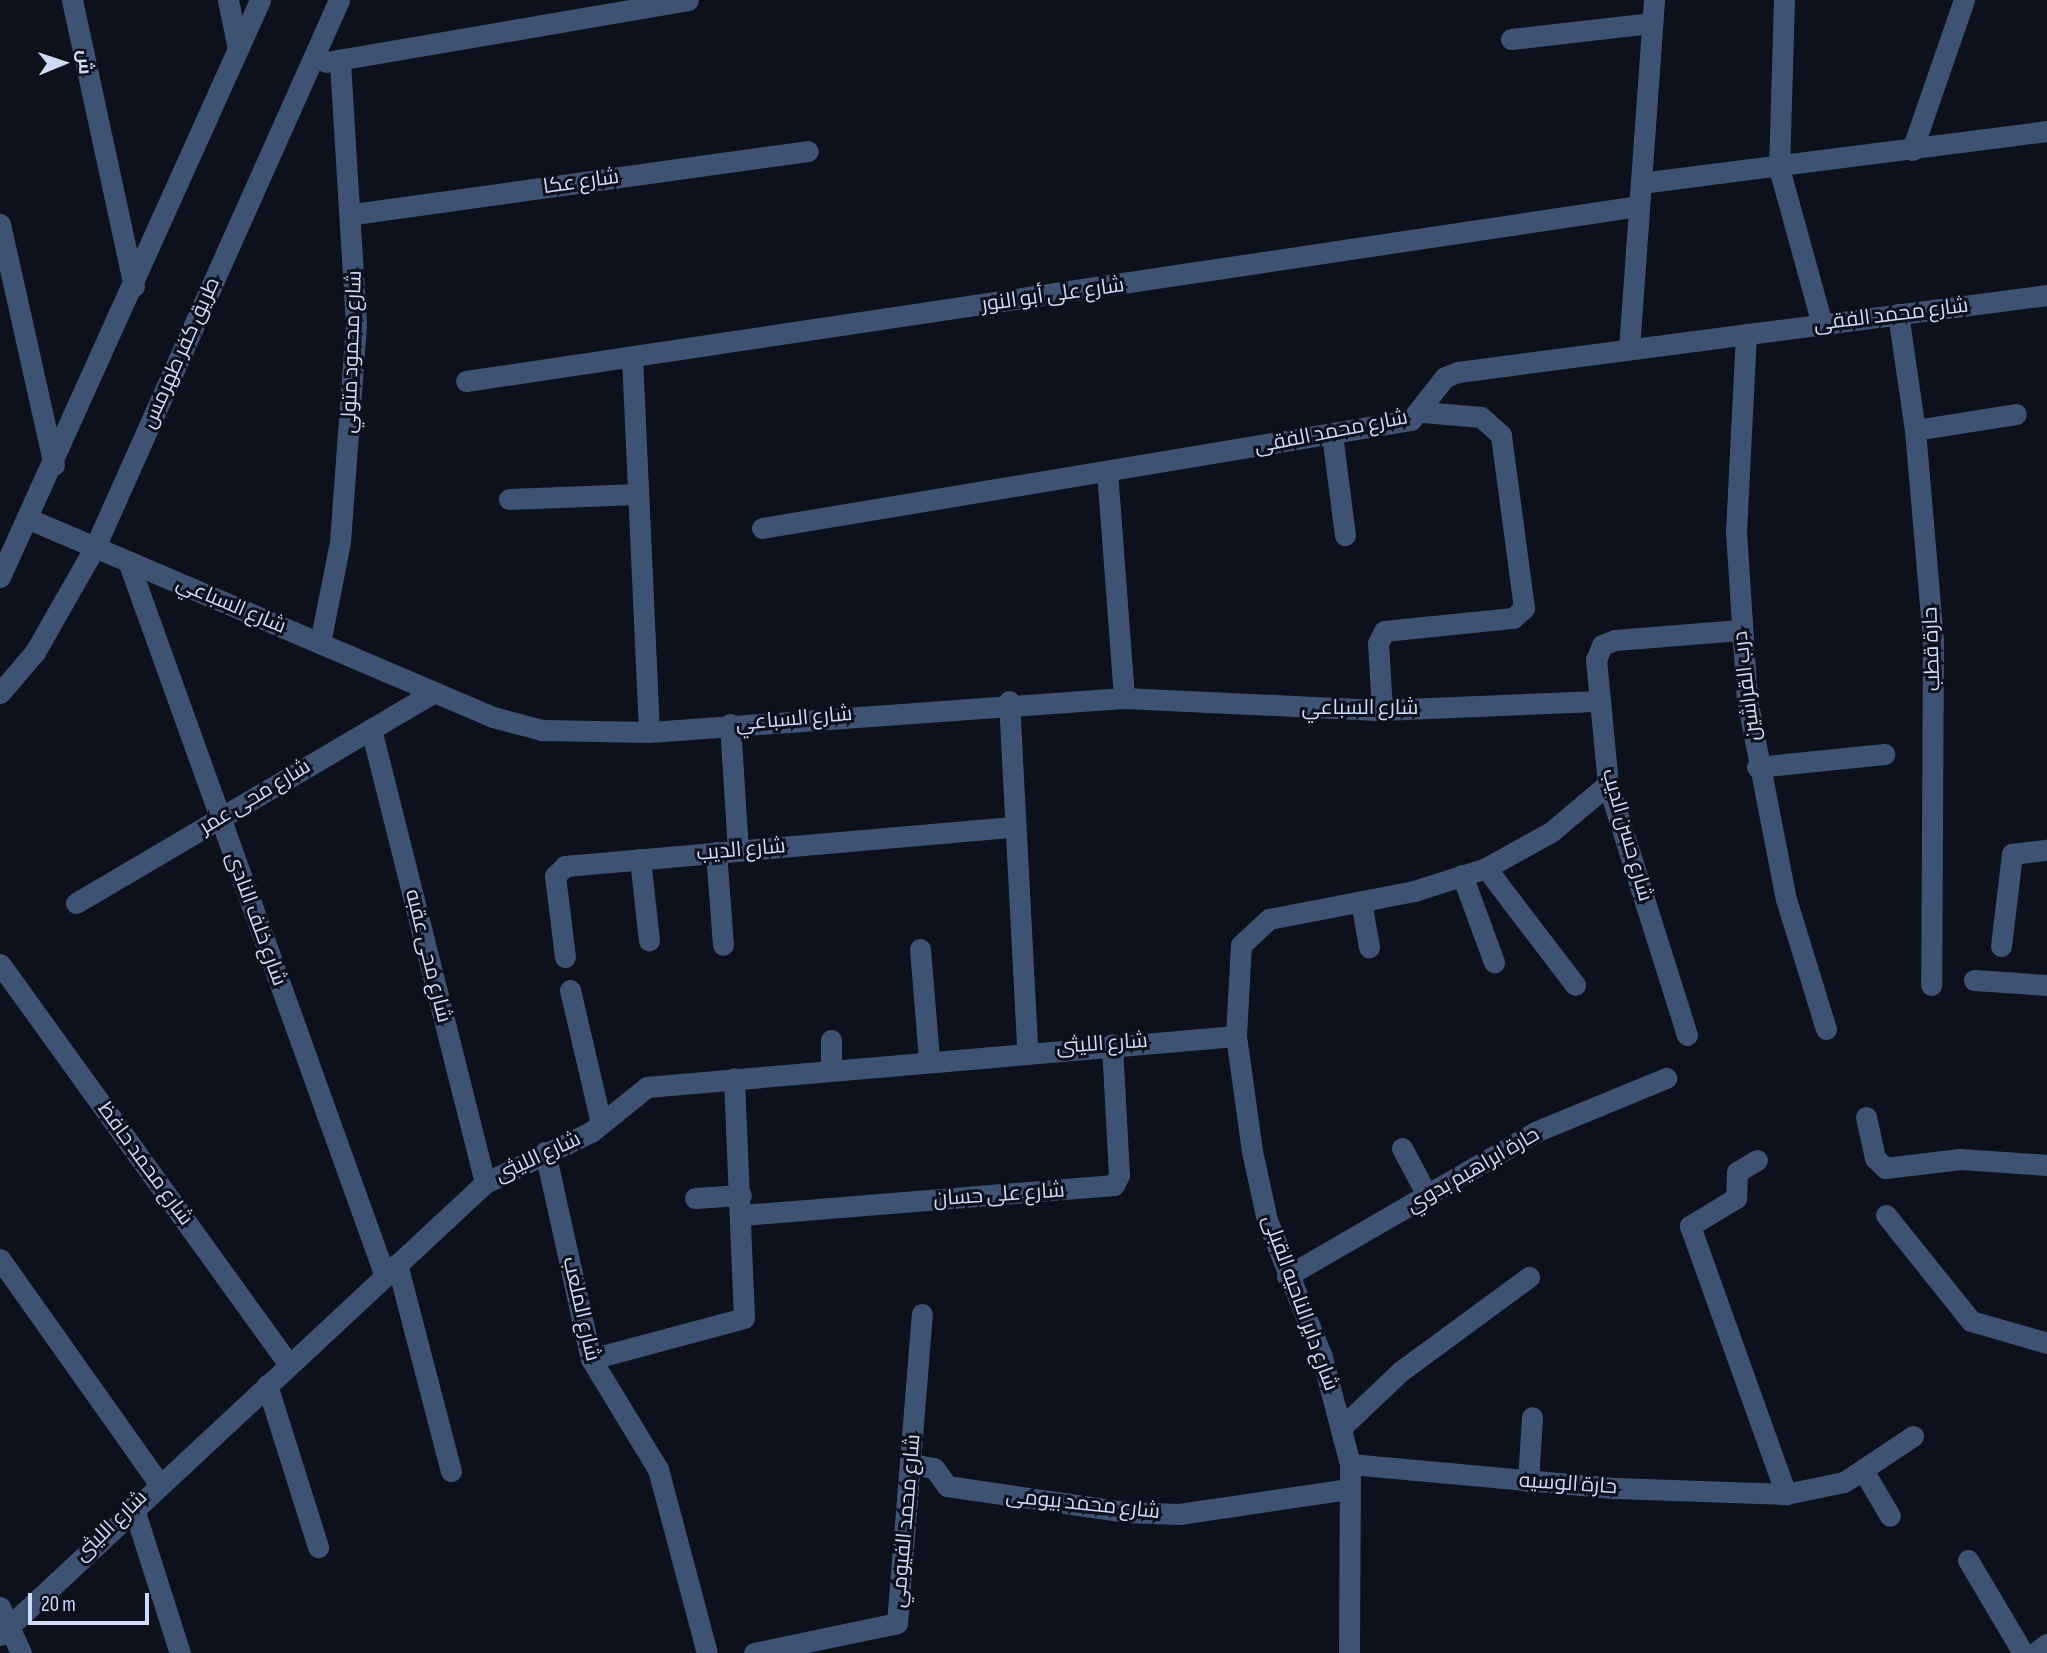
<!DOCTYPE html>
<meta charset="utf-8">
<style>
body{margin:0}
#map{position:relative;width:2047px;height:1653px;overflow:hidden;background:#0d111b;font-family:"Sofia Sans Condensed",Cairo,sans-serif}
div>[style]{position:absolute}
.minor>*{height:21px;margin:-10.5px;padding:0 10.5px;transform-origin:10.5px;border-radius:10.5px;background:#3e5374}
span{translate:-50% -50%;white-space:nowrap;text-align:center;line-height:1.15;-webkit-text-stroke:6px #0d111b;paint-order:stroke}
.street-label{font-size:21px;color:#cddbf9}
.north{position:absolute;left:28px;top:28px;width:70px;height:70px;-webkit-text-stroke:5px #0d111b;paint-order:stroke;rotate:88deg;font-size:19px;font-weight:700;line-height:28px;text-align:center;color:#cddbf9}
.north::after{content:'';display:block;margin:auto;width:24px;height:32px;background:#cddbf9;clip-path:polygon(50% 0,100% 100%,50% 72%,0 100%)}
.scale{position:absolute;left:28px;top:1593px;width:121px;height:32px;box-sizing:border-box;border:4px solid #cddbf9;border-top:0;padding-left:9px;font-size:21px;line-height:24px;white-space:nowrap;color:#cddbf9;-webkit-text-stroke:5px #0d111b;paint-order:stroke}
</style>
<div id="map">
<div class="minor">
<div style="left:72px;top:0;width:293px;rotate:77.8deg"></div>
<div style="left:228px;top:0;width:50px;rotate:78.5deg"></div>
<div style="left:1784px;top:0;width:168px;rotate:91.7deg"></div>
<div style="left:1779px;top:168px;width:162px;rotate:74.6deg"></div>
<div style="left:1511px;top:39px;width:142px;rotate:-6.5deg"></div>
<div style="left:326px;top:62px;width:367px;rotate:-9.7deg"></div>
<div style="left:1912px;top:150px;width:159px;rotate:-70.9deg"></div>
<div style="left:1641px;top:183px;width:409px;rotate:-7.3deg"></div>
<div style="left:354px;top:214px;width:458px;rotate:-7.9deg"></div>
<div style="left:0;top:224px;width:247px;rotate:77.4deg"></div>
<div style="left:1898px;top:314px;width:117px;rotate:81.7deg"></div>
<div style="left:1915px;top:430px;width:209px;rotate:85.1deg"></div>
<div style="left:1933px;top:638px;width:347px;rotate:90.3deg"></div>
<div style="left:1746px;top:334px;width:197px;rotate:92.9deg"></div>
<div style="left:1736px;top:531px;width:168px;rotate:86.3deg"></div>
<div style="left:1747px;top:699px;width:204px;rotate:79deg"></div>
<div style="left:1786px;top:899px;width:136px;rotate:72.9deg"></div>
<div style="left:1629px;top:349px;width:350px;rotate:-85.9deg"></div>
<div style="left:632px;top:357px;width:375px;rotate:87.4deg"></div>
<div style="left:466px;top:381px;width:1186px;rotate:-8.49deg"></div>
<div style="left:1915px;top:430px;width:102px;rotate:-9deg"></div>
<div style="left:1332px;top:434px;width:102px;rotate:82.7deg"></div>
<div style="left:1107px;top:471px;width:228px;rotate:85.7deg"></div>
<div style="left:509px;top:499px;width:128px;rotate:-2.2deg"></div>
<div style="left:29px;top:519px;width:504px;rotate:23.11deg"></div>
<div style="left:493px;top:717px;width:51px;rotate:14.9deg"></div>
<div style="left:542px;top:730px;width:107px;rotate:1.1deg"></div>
<div style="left:649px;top:732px;width:476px;rotate:-4.1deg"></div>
<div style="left:1124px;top:698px;width:258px;rotate:2.7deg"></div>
<div style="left:1382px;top:710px;width:218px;rotate:-2.4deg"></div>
<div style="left:762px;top:528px;width:658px;rotate:-9.45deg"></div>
<div style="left:1411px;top:420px;width:55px;rotate:-51.7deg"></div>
<div style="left:1445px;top:377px;width:14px;rotate:-21deg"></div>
<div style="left:1458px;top:372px;width:594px;rotate:-7.45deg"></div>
<div style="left:128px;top:561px;width:760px;rotate:70.23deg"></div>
<div style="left:0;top:577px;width:633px;rotate:-65.74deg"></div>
<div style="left:320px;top:643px;width:103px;rotate:-78.8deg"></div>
<div style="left:340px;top:542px;width:219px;rotate:-85.8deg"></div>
<div style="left:356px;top:324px;width:265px;rotate:-93.5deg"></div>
<div style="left:0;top:693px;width:54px;rotate:-49.5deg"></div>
<div style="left:35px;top:652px;width:121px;rotate:-60.3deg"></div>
<div style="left:95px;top:547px;width:599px;rotate:-65.96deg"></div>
<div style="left:1009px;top:701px;width:348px;rotate:87deg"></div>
<div style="left:1382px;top:710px;width:67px;rotate:-93.4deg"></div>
<div style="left:1378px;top:643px;width:13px;rotate:-63deg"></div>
<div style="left:1384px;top:631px;width:130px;rotate:-5.8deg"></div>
<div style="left:1513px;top:618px;width:15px;rotate:-42deg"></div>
<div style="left:1524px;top:608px;width:175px;rotate:-97.6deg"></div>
<div style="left:1501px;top:435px;width:27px;rotate:-138deg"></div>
<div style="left:1481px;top:417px;width:58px;rotate:-175.1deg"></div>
<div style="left:730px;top:724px;width:126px;rotate:86.4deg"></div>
<div style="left:371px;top:729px;width:468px;rotate:75.9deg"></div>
<div style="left:1757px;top:767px;width:128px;rotate:-5.8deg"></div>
<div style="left:716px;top:852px;width:93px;rotate:85.7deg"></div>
<div style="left:640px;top:859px;width:82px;rotate:83.7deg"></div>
<div style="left:1486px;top:868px;width:147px;rotate:52.7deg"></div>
<div style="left:1462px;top:875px;width:93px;rotate:69.8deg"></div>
<div style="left:1361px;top:901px;width:47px;rotate:80.1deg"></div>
<div style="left:76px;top:903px;width:416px;rotate:-30.5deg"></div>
<div style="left:2001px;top:946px;width:93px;rotate:-83.2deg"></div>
<div style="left:2012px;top:854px;width:35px;rotate:-7deg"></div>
<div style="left:920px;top:949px;width:110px;rotate:85.3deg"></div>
<div style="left:565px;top:957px;width:82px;rotate:-97deg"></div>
<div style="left:555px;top:876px;width:14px;rotate:-45deg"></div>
<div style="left:565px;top:866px;width:452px;rotate:-5deg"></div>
<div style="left:0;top:964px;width:494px;rotate:54.2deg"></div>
<div style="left:1974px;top:980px;width:73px;rotate:3.9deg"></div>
<div style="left:570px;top:990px;width:137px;rotate:76.9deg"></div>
<div style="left:1687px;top:1035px;width:263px;rotate:-107.5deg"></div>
<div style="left:1608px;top:784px;width:125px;rotate:-95.5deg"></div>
<div style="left:1596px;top:660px;width:16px;rotate:-68deg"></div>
<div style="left:1602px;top:645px;width:14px;rotate:-21deg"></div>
<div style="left:1615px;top:640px;width:125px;rotate:-4.6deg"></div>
<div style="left:831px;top:1040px;width:27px;rotate:90deg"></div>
<div style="left:1866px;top:1117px;width:42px;rotate:77.6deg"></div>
<div style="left:1875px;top:1158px;width:14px;rotate:45deg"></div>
<div style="left:1885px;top:1168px;width:76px;rotate:-6.8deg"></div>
<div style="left:1960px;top:1159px;width:87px;rotate:3.9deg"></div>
<div style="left:1402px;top:1148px;width:55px;rotate:62deg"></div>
<div style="left:545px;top:1152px;width:212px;rotate:77.5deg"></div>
<div style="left:591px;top:1359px;width:129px;rotate:58.7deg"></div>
<div style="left:658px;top:1469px;width:190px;rotate:75.1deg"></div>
<div style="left:1757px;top:1160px;width:23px;rotate:149deg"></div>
<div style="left:1737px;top:1172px;width:26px;rotate:92deg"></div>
<div style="left:1736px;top:1198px;width:54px;rotate:148.7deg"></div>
<div style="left:1690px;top:1226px;width:285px;rotate:70.3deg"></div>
<div style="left:695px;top:1198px;width:46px;rotate:-3.7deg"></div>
<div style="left:742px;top:1215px;width:373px;rotate:-4.6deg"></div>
<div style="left:1114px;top:1185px;width:11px;rotate:-63deg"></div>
<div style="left:1119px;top:1175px;width:131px;rotate:-93.1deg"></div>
<div style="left:1886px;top:1215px;width:136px;rotate:51.3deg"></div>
<div style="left:1971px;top:1321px;width:79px;rotate:16.1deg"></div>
<div style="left:0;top:1259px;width:273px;rotate:54.7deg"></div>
<div style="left:397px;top:1264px;width:214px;rotate:75.4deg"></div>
<div style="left:1287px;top:1276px;width:287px;rotate:-30.1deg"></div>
<div style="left:1535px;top:1132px;width:142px;rotate:-22.4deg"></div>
<div style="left:591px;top:1359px;width:158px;rotate:-15deg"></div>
<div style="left:744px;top:1318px;width:240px;rotate:-92.4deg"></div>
<div style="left:267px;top:1385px;width:170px;rotate:72.5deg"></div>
<div style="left:1343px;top:1426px;width:80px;rotate:-43.5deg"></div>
<div style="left:1401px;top:1371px;width:159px;rotate:-36.3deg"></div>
<div style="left:911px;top:1464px;width:23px;rotate:10deg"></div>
<div style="left:934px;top:1468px;width:22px;rotate:54deg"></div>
<div style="left:947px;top:1486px;width:180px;rotate:8.3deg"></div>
<div style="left:1125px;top:1512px;width:54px;rotate:2.1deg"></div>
<div style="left:1179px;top:1514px;width:172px;rotate:-8.4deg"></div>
<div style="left:1350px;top:1464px;width:267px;rotate:5.2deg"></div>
<div style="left:1616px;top:1488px;width:170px;rotate:2deg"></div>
<div style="left:1786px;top:1494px;width:59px;rotate:-11.7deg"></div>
<div style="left:1844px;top:1482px;width:83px;rotate:-33.7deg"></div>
<div style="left:1863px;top:1470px;width:53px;rotate:59.6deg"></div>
<div style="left:1528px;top:1481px;width:64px;rotate:-86.4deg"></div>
<div style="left:133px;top:1506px;width:154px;rotate:72.3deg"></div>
<div style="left:1968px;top:1560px;width:108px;rotate:59.4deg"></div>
<div style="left:0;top:1607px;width:51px;rotate:65.5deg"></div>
<div style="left:0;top:1635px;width:663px;rotate:-42.98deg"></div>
<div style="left:485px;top:1183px;width:118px;rotate:-25.7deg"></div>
<div style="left:591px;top:1132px;width:72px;rotate:-38.8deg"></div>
<div style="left:647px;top:1087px;width:591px;rotate:-4.95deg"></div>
<div style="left:754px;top:1653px;width:146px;rotate:-11.8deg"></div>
<div style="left:897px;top:1623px;width:310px;rotate:-85.4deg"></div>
<div style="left:1349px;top:1653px;width:189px;rotate:-89.7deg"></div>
<div style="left:1350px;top:1464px;width:111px;rotate:-104.7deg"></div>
<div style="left:1322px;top:1357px;width:148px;rotate:-111.9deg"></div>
<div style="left:1267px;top:1220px;width:71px;rotate:-102.3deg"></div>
<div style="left:1252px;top:1151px;width:116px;rotate:-97.9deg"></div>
<div style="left:1236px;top:1036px;width:91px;rotate:-86.9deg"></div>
<div style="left:1241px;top:945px;width:38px;rotate:-43deg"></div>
<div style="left:1269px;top:919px;width:148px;rotate:-10.9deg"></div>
<div style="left:1414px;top:891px;width:76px;rotate:-17.7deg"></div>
<div style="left:1486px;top:868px;width:74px;rotate:-29deg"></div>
<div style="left:1551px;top:832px;width:75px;rotate:-40.1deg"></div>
<div style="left:2035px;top:1653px;width:15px;rotate:-37deg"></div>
</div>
<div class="street-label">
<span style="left:581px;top:182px;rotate:-8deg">شارع عكا</span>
<span style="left:1053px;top:295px;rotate:-8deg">شارع على أبو النور</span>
<span style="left:1891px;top:315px;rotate:-7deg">شارع محمد الفقى</span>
<span style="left:352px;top:352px;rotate:-88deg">شارع محمود متولي</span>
<span style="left:181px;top:353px;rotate:-66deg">طريق كفر طهرمس</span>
<span style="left:1331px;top:432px;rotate:-11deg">شارع محمد الفقى</span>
<span style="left:231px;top:605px;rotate:23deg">شارع السباعي</span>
<span style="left:1932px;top:649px;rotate:-92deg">حارة قطب</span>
<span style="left:1747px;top:686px;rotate:-97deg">درب القراشين</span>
<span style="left:1360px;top:708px">شارع السباعي</span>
<span style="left:794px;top:719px;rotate:-5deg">شارع السباعي</span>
<span style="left:255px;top:797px;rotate:-31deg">شارع محى عمر</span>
<span style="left:1627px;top:835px;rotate:74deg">شارع حسن الديب</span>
<span style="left:741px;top:850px;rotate:-5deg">شارع الديب</span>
<span style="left:256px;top:919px;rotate:70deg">شارع خلف النادى</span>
<span style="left:428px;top:956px;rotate:76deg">شارع محى عقبه</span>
<span style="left:1102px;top:1044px;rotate:-4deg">شارع الليثى</span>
<span style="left:538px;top:1157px;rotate:-25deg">شارع الليثى</span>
<span style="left:145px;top:1164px;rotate:54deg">شارع محمد حافظ</span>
<span style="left:1473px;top:1170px;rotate:-30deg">حارة ابراهيم بدوي</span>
<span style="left:999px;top:1195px;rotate:-4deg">شارع على حسان</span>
<span style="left:1300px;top:1303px;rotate:70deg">شارع داير الناحيه القبلى</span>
<span style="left:581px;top:1309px;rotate:77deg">شارع الملعب</span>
<span style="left:1568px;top:1484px;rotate:4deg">حارة الوسيه</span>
<span style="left:1083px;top:1504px;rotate:6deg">شارع محمد بيومى</span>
<span style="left:906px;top:1521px;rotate:-85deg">شارع محمد الفيومي</span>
<span style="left:111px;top:1526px;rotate:-44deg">شارع الليثى</span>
</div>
<div class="north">ش</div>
<div class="scale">20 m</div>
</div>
